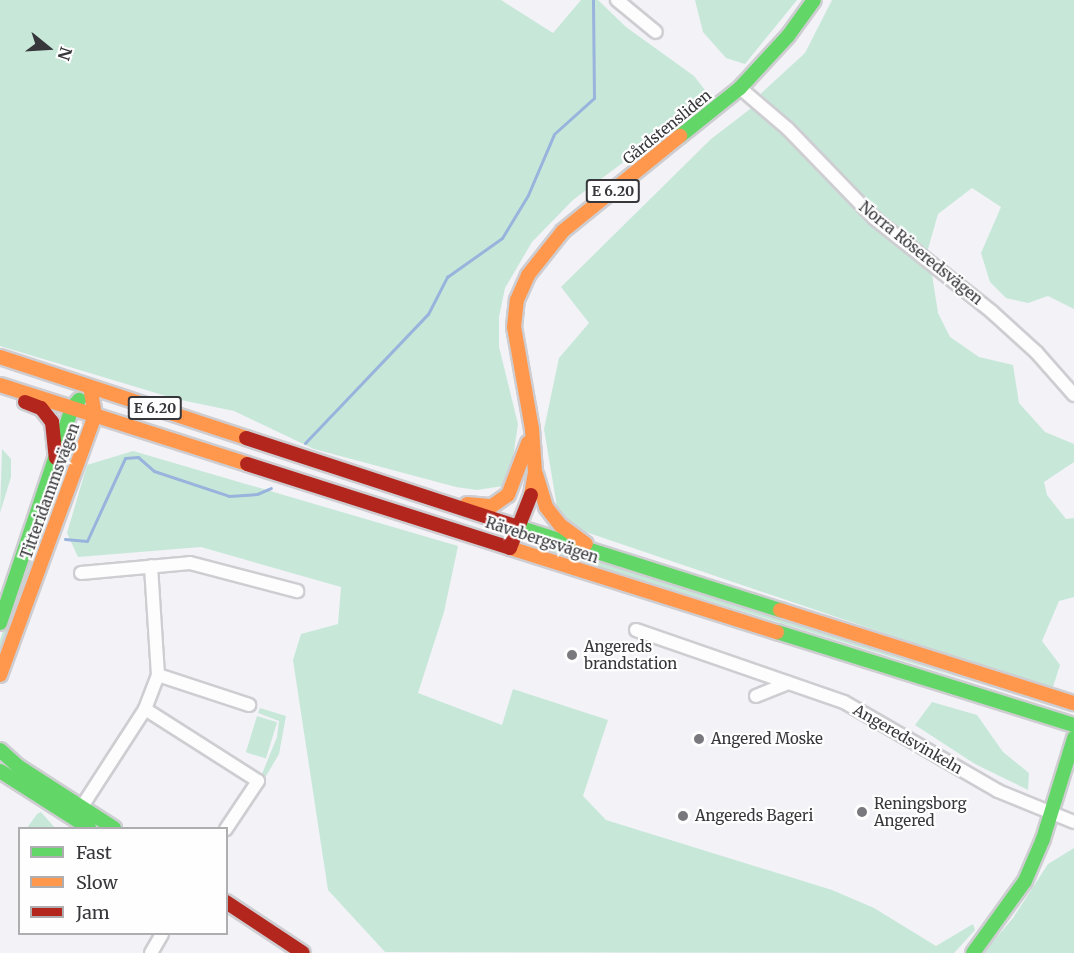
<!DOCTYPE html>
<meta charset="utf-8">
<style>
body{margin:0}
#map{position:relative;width:1074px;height:953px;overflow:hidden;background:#f2f2f7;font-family:Merriweather,serif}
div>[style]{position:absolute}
.green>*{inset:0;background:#c7e8d9;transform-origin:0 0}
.stream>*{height:3px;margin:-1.5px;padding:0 1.5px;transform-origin:1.5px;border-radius:1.5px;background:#98b4dd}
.roads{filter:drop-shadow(2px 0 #ceced2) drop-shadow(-2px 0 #ceced2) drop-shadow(0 2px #ceced2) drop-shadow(0 -2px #ceced2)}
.street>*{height:12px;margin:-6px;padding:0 6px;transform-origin:6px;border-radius:6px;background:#fdfdfe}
.fast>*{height:14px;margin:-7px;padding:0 7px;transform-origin:7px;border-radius:7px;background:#63d668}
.slow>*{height:14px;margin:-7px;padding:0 7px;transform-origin:7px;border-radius:7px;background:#ff974d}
.jam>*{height:14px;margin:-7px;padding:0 7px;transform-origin:7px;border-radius:7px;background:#b3261e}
.dots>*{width:16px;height:16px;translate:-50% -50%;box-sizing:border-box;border:3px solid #fefefe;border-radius:50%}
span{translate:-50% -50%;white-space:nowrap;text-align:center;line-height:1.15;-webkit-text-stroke:4.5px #fefefe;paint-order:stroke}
.shield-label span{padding:2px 4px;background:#fefefe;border:2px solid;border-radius:4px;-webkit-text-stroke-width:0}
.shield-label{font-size:14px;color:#37373b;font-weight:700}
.street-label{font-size:15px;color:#37373b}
.poi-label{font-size:15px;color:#37373b}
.left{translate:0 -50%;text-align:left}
.legend{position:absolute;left:18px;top:827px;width:210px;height:108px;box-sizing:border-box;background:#fefefe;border:2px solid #aeaeb0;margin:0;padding:8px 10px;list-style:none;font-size:18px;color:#37373b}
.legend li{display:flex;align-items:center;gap:12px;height:30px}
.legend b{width:30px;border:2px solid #aeaeb0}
.north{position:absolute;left:18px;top:18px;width:60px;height:60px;-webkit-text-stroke:4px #fefefe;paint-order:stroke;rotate:108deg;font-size:16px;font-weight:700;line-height:24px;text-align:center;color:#37373b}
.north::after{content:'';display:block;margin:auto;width:21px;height:27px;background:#37373b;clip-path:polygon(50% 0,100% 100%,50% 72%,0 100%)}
</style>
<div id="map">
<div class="green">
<div style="clip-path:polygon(0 0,501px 0,553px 33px,581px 0,598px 0,626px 27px,694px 76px,705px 90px,697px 107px,573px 200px,532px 242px,505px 288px,499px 317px,499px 347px,518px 424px,513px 458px,503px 486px,477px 490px,456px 487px,314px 449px,234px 411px,176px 399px,0 346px)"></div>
<div style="clip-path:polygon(695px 0,797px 0,745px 64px,726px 58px,703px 32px)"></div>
<div style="clip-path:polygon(832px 0,1074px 0,1074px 309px,1048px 296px,1028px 303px,1006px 298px,990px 282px,981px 253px,1001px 207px,972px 188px,938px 214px,928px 249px,938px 313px,950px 337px,979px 357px,1013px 365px,1019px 403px,1045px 432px,1074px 444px,1074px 462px,1044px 482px,1047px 495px,1066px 519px,1074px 518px,1074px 597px,1059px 601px,1042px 641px,1060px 665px,1052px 690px,577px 529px,557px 507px,544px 429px,559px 358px,589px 323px,561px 287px,711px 139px,758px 103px,755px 99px,805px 53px)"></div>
<div style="clip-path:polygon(75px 423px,79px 424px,78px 430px,0 659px,0 640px)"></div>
<div style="clip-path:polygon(2px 449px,11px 459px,11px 477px,0 513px)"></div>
<div style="clip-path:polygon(133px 451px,458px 546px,444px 612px,418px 693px,502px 725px,513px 689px,608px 720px,583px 796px,606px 820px,832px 890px,874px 908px,936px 946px,973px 924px,975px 930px,954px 953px,385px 952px,328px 890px,293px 660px,301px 634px,338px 624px,341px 587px,201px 547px,78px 557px,67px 533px,87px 465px)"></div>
<div style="clip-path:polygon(531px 541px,597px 559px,976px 683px,544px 550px)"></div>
<div style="clip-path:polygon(932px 702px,977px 715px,1003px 752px,1029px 773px,1028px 790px,975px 764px,915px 725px)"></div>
<div style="clip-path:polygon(260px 708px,286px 716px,279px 754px,266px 776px,262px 774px,277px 737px,279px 721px,258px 713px)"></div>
<div style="left:257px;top:716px;width:21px;height:38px;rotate:17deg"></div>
<div style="clip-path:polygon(41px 812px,55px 828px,27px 828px,37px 814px)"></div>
<div style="clip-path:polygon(1074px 848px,1074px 953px,983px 953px,1013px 918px,1048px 864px)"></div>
</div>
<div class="stream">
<div style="left:305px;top:443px;width:178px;rotate:-46.4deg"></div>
<div style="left:428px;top:314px;width:42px;rotate:-62.8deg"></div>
<div style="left:447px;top:277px;width:67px;rotate:-35.3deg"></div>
<div style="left:502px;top:238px;width:50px;rotate:-58.8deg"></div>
<div style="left:528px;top:195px;width:66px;rotate:-66.9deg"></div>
<div style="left:554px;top:134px;width:54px;rotate:-42deg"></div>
<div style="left:594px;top:98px;width:98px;rotate:-90.6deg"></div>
<div style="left:65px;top:539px;width:22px;rotate:5deg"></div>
<div style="left:87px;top:541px;width:91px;rotate:-65.4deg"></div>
<div style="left:125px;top:458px;width:13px;rotate:-4deg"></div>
<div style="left:138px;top:457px;width:21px;rotate:41deg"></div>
<div style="left:154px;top:471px;width:79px;rotate:18.4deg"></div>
<div style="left:229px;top:496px;width:28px;rotate:-4deg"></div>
<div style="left:257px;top:494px;width:15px;rotate:-23deg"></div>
</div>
<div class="roads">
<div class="street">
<div style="left:617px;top:0;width:50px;rotate:39.4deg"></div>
<div style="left:740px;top:88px;width:63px;rotate:40.5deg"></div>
<div style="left:788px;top:129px;width:124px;rotate:46deg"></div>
<div style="left:874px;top:218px;width:151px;rotate:38.5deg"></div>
<div style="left:992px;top:312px;width:61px;rotate:42.3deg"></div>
<div style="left:1037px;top:353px;width:56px;rotate:48.6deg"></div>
<div style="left:81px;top:573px;width:109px;rotate:-5.2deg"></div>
<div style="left:190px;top:563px;width:111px;rotate:14.7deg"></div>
<div style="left:636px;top:630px;width:220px;rotate:19.1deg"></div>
<div style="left:844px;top:702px;width:178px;rotate:30deg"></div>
<div style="left:998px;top:791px;width:82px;rotate:22.2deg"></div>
<div style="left:158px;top:675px;width:96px;rotate:18.2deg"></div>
<div style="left:756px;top:696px;width:35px;rotate:-22deg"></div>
<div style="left:145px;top:709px;width:134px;rotate:32.5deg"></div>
<div style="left:258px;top:781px;width:58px;rotate:123.7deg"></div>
<div style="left:81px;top:808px;width:118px;rotate:-57.1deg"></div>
<div style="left:145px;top:709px;width:36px;rotate:-69deg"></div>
<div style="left:158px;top:675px;width:109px;rotate:-93.7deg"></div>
<div style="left:151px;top:953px;width:22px;rotate:-60deg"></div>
</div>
<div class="fast">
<div style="left:680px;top:136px;width:77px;rotate:-38.7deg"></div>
<div style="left:740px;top:88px;width:71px;rotate:-47.3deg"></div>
<div style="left:788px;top:36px;width:44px;rotate:-54.2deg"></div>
<div style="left:518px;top:527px;width:275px;rotate:17.6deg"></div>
<div style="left:0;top:623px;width:227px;rotate:-71.5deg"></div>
<div style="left:72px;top:408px;width:11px;rotate:-49deg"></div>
<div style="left:777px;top:632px;width:311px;rotate:17.4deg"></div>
<div style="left:0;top:750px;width:25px;rotate:42deg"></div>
<div style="left:19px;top:767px;width:113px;rotate:32.7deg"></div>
<div style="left:0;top:771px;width:106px;rotate:32.6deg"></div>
<div style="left:973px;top:953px;width:89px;rotate:-54.2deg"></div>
<div style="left:1025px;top:881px;width:46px;rotate:-66.8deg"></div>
<div style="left:1043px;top:839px;width:106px;rotate:-72.9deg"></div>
</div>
<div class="slow">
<div style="left:0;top:357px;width:259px;rotate:18.2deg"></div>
<div style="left:0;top:385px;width:259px;rotate:17.7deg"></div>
<div style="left:536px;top:474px;width:34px;rotate:73deg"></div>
<div style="left:546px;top:507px;width:23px;rotate:52deg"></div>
<div style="left:560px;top:525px;width:32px;rotate:36deg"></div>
<div style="left:531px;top:495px;width:23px;rotate:-80deg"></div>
<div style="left:535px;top:472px;width:43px;rotate:-94deg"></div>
<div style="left:532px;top:429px;width:104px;rotate:-100deg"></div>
<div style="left:514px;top:327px;width:27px;rotate:-84deg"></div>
<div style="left:517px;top:300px;width:27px;rotate:-66deg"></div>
<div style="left:528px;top:275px;width:56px;rotate:-51.5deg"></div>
<div style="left:563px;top:231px;width:151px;rotate:-39.1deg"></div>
<div style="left:467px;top:504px;width:25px;rotate:5deg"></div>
<div style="left:492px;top:506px;width:19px;rotate:-35deg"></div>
<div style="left:508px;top:495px;width:56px;rotate:-69deg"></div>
<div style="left:510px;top:548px;width:280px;rotate:17.5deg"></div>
<div style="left:780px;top:610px;width:308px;rotate:17.6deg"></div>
<div style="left:0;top:675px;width:277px;rotate:-69.9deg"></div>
<div style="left:95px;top:415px;width:28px;rotate:-100deg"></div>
</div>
<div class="jam">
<div style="left:25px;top:402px;width:17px;rotate:21deg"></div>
<div style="left:41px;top:408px;width:18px;rotate:52deg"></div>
<div style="left:52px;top:422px;width:36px;rotate:84deg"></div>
<div style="left:246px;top:438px;width:286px;rotate:18.1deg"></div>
<div style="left:247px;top:464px;width:276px;rotate:17.7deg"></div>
<div style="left:510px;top:548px;width:57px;rotate:-68.4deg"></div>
<div style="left:226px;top:902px;width:92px;rotate:33.5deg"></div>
</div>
</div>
<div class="dots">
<div style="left:572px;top:655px;background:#78787d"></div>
<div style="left:699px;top:739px;background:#78787d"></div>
<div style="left:862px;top:812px;background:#78787d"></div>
<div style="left:683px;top:816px;background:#78787d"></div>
</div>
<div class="shield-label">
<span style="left:613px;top:191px">E 6.20</span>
<span style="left:155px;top:408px">E 6.20</span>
</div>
<div class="street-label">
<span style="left:667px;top:127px;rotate:-39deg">Gårdstensliden</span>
<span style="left:921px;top:253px;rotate:39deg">Norra Röseredsvägen</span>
<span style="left:50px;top:491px;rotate:-70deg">Titteridammsvägen</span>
<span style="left:542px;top:540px;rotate:18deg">Rävebergsvägen</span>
<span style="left:908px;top:739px;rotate:30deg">Angeredsvinkeln</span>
</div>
<div class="poi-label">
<span class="left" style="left:584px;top:655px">Angereds<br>brandstation</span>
<span class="left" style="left:711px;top:739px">Angered Moske</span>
<span class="left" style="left:874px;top:812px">Reningsborg<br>Angered</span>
<span class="left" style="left:695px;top:816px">Angereds Bageri</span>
</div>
<ul class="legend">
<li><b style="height:8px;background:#63d668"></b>Fast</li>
<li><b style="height:8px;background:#ff974d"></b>Slow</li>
<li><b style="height:8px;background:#b3261e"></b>Jam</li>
</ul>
<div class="north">N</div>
</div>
